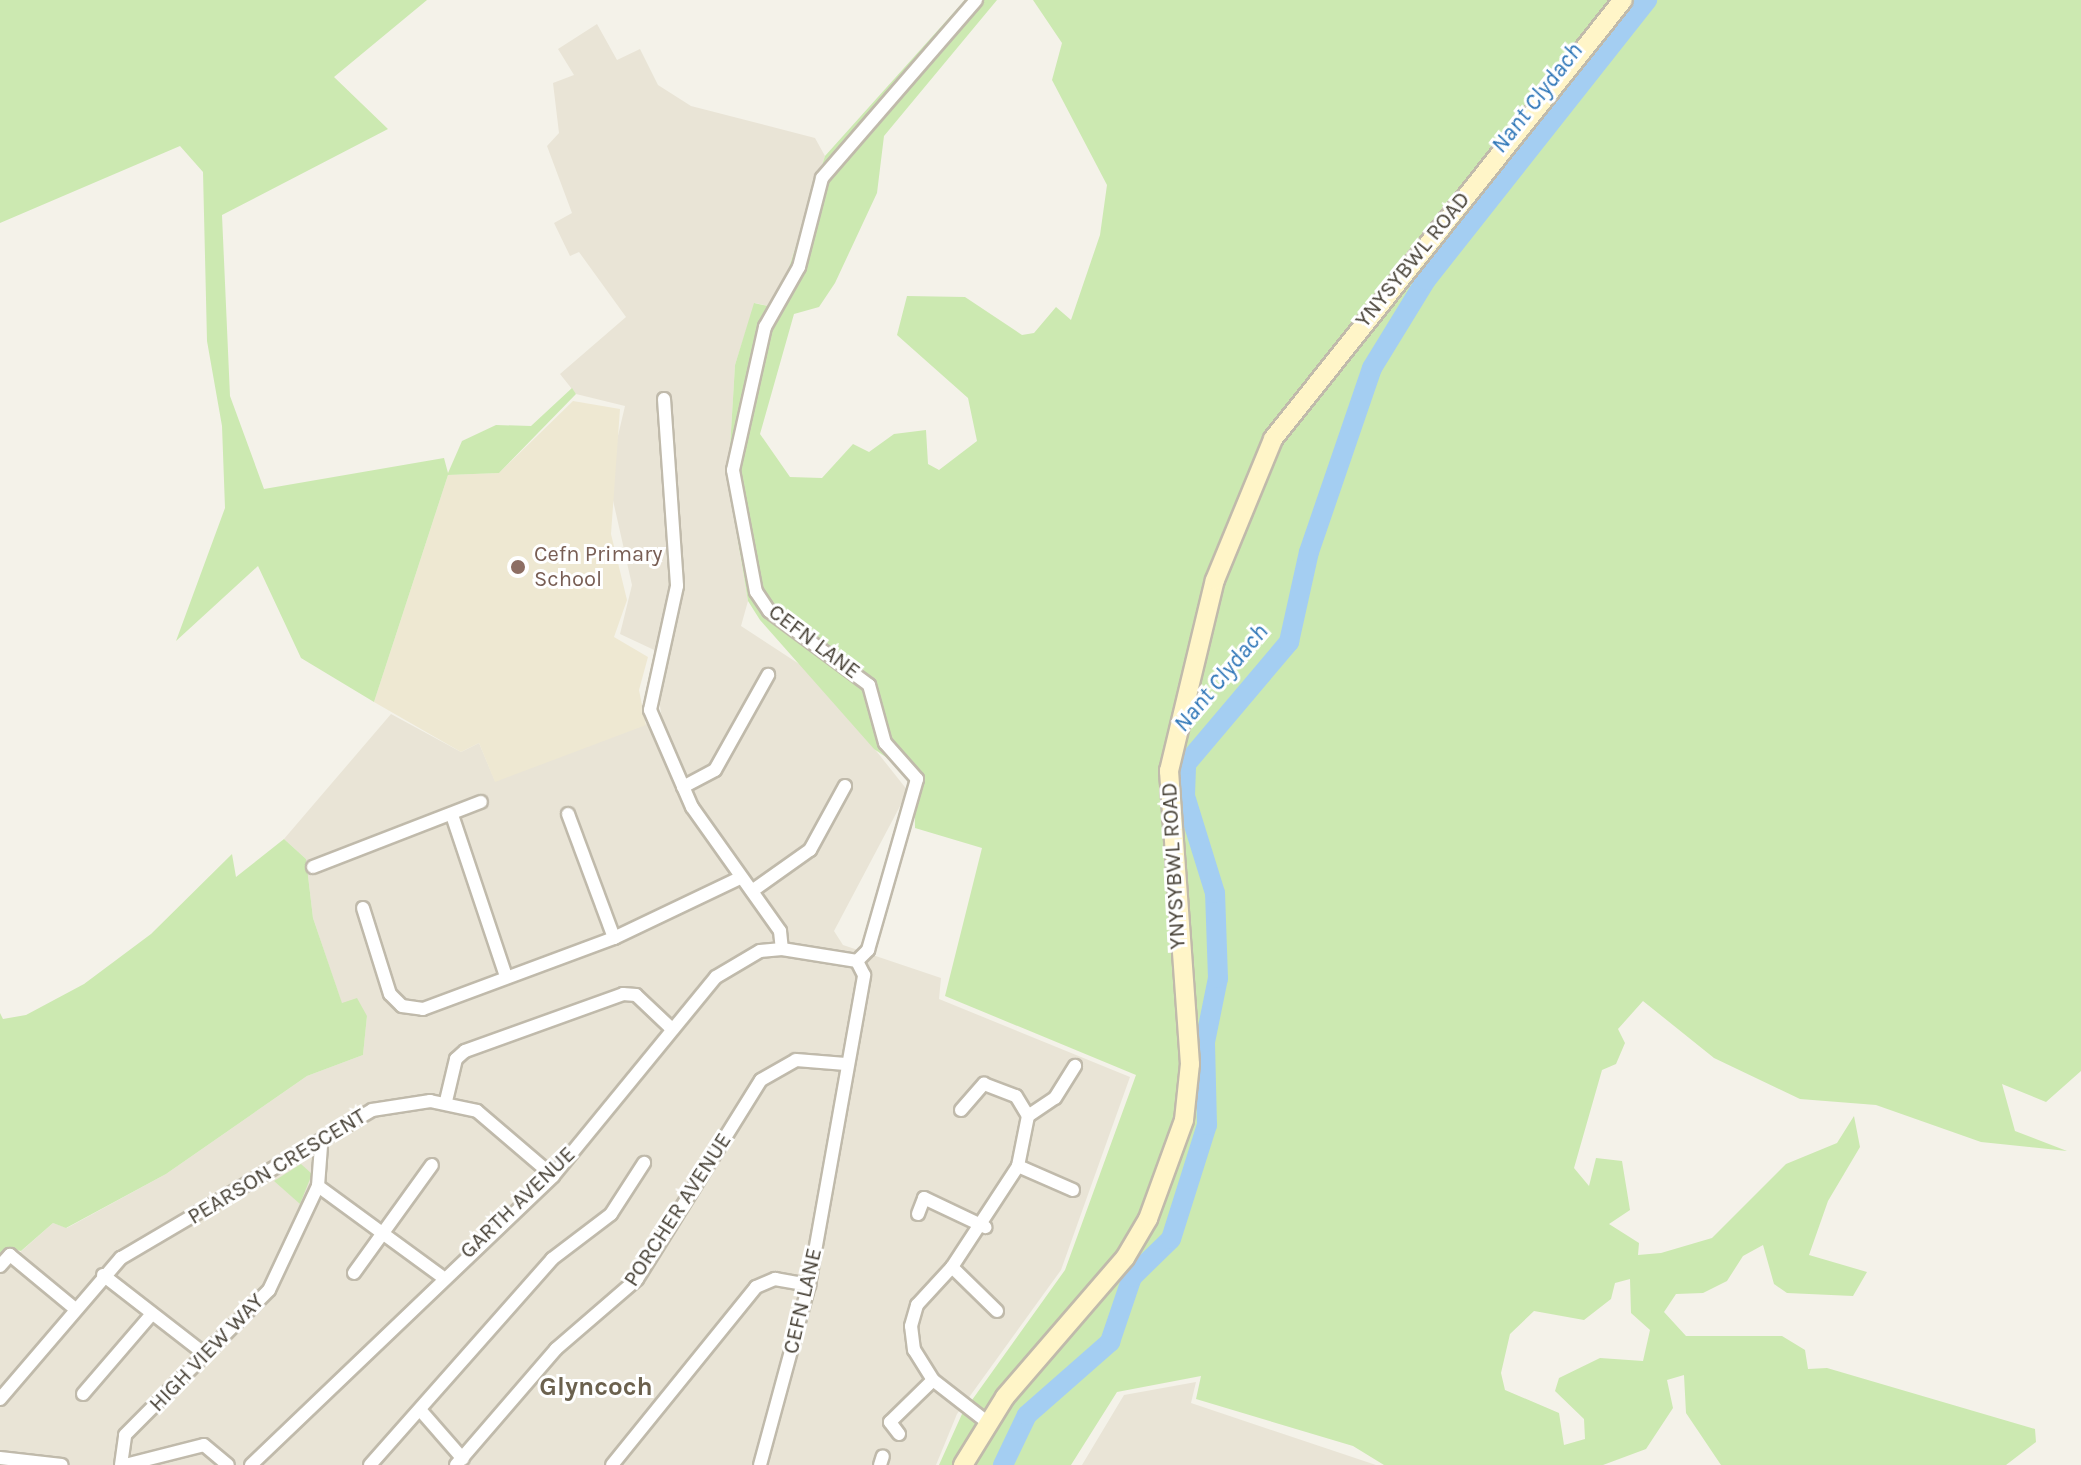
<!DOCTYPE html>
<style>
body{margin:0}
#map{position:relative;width:2081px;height:1465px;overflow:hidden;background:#f4f2e9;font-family:Karla,sans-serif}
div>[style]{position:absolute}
.residential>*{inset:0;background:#e9e4d6}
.education>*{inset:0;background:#eee8d2}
.green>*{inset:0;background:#cce9b1}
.river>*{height:20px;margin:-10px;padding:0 10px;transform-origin:10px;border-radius:10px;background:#a4cef2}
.roads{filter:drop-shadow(2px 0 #c0baab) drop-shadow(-2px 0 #c0baab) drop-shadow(0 2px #c0baab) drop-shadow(0 -2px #c0baab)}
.street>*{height:12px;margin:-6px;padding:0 6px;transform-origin:6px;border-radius:6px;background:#fff}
.secondary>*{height:18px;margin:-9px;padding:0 9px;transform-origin:9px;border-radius:9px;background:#fff5c8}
.dots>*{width:22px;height:22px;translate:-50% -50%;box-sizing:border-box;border:4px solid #fff;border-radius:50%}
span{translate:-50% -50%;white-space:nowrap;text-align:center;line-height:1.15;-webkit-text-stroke:6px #fff;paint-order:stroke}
.street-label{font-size:22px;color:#484237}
.education-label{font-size:22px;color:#785e54}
.left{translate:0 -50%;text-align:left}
.water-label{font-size:24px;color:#2d75b7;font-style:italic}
.quarter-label{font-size:26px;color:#6b614e;font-weight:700}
</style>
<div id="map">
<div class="residential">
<div style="clip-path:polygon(597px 24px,617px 60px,640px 49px,658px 85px,691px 106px,815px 138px,825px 156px,785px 280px,768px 306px,755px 303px,735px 365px,728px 481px,748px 601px,741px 626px,816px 675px,908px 791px,834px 931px,843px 945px,941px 978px,939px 999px,1130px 1077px,1061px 1270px,957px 1414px,936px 1465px,0 1465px,0 1273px,8px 1263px,53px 1223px,67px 1228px,166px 1174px,307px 1076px,363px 1055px,367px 1016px,342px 1004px,313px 918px,306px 859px,284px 839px,391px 714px,461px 752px,479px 743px,495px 781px,662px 718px,657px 690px,667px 656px,620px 634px,632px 585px,608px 478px,625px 406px,576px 394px,560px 374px,626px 317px,579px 252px,570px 256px,554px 223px,572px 213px,547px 146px,559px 133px,553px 83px,574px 75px,558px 49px)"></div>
<div style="clip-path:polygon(1196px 1382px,1191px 1403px,1376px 1465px,1082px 1465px,1124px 1395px)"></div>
</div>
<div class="education">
<div style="clip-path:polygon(573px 401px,620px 409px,611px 534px,627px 600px,614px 637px,648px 657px,639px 690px,646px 725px,495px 782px,479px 743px,461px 752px,374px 702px,448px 475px,499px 473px)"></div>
</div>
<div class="green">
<div style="clip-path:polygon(0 0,427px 0,334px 77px,388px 129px,222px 215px,230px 396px,264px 489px,444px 458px,448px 473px,462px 441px,496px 425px,531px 426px,572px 388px,576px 394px,499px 473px,448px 475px,374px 702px,301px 658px,258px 566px,176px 641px,225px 508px,222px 426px,207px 341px,203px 172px,180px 146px,0 223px)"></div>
<div style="clip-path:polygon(evenodd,965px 0,997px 0,884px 136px,877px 193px,835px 283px,819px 307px,794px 314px,760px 434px,790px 477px,822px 478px,853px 444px,869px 452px,894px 434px,926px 430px,928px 464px,939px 470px,977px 441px,968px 398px,897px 335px,907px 296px,965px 297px,1022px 335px,1034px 333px,1056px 307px,1071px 320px,1100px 235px,1107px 185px,1052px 80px,1062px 43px,1033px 0,2081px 0,2081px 1071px,2046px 1102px,2002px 1084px,2015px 1131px,2067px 1151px,1981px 1142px,1876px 1105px,1800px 1099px,1714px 1058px,1643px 1001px,1618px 1029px,1625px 1043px,1616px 1064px,1602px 1070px,1574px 1168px,1589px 1186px,1596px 1158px,1622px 1161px,1630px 1210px,1609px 1224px,1639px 1243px,1638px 1255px,1661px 1253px,1712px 1238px,1786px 1164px,1837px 1143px,1854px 1116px,1860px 1147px,1828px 1201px,1809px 1255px,1867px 1272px,1853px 1296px,1787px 1293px,1774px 1284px,1763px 1245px,1743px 1256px,1727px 1281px,1703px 1293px,1676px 1294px,1664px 1312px,1686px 1336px,1782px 1336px,1805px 1350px,1808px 1369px,1827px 1368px,2035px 1429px,2036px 1442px,2006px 1465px,1721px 1465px,1686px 1413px,1684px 1375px,1667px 1380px,1673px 1408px,1646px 1449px,1603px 1465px,1384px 1465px,1353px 1446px,1196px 1399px,1201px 1376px,1117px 1392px,1071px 1465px,939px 1465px,962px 1414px,1065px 1270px,1136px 1075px,945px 996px,982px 848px,915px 828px,914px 776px,874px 749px,760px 620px,748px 601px,728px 481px,735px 365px,754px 303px,768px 306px,785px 280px,825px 156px,965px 0,1630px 1279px,1631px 1313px,1650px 1330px,1643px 1361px,1600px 1358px,1559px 1378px,1555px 1391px,1584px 1419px,1585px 1439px,1564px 1445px,1559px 1413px,1505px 1390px,1501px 1373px,1510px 1334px,1534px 1311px,1584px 1320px,1611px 1299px,1615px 1283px,1630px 1279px)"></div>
<div style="clip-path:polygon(284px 839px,306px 859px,313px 918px,342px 1003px,357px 998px,367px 1016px,363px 1055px,307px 1076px,166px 1174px,66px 1228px,53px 1223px,21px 1251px,10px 1249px,0 1258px,0 1013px,3px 1019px,26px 1015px,84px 984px,151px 934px,232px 854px,236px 877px)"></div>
<div style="clip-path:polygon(301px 1164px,312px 1174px,300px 1204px,274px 1181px)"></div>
</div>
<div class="river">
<div style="left:1003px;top:1465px;width:55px;rotate:-64.4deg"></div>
<div style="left:1027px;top:1415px;width:111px;rotate:-41.3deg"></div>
<div style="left:1110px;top:1342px;width:69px;rotate:-71.3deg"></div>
<div style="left:1132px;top:1277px;width:54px;rotate:-44.3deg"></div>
<div style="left:1171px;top:1239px;width:120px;rotate:-72.5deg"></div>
<div style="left:1207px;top:1125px;width:83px;rotate:-91.4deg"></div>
<div style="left:1205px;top:1042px;width:65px;rotate:-78.5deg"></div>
<div style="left:1218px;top:978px;width:85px;rotate:-92deg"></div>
<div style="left:1215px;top:893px;width:102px;rotate:-107.2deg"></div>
<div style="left:1185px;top:796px;width:32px;rotate:-88deg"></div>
<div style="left:1186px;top:764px;width:160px;rotate:-49.8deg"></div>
<div style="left:1289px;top:642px;width:92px;rotate:-77.5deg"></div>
<div style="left:1309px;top:552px;width:194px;rotate:-71.1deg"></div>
<div style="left:1372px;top:368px;width:103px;rotate:-58.5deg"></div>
<div style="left:1426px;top:280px;width:357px;rotate:-51.7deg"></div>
</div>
<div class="roads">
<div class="street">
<div style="left:664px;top:399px;width:187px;rotate:86deg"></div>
<div style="left:677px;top:586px;width:127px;rotate:102.3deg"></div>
<div style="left:650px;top:710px;width:106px;rotate:66.6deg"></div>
<div style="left:692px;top:807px;width:152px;rotate:54.6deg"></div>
<div style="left:780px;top:931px;width:18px;rotate:84deg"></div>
<div style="left:782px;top:949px;width:76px;rotate:9.1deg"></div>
<div style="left:683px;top:787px;width:36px;rotate:-28deg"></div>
<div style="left:715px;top:770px;width:109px;rotate:-60.8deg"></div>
<div style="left:568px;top:814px;width:132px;rotate:69.6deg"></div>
<div style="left:452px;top:815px;width:170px;rotate:71.5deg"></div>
<div style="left:313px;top:867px;width:180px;rotate:-21.2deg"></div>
<div style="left:752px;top:891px;width:71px;rotate:-35.3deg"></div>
<div style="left:810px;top:850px;width:73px;rotate:-61.3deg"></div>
<div style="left:363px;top:908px;width:90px;rotate:72.6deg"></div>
<div style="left:390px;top:994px;width:17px;rotate:45deg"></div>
<div style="left:402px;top:1006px;width:21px;rotate:8deg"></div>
<div style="left:423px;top:1009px;width:204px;rotate:-20.4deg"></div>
<div style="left:614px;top:938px;width:140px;rotate:-25.5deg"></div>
<div style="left:857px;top:961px;width:16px;rotate:-45deg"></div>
<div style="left:868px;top:950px;width:178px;rotate:-74deg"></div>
<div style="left:917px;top:779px;width:48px;rotate:-131.6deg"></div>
<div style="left:885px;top:743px;width:60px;rotate:-105.4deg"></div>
<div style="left:869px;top:685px;width:124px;rotate:-143.5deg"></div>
<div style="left:769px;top:611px;width:23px;rotate:-124deg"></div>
<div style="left:756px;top:592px;width:124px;rotate:-100.7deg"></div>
<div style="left:733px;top:470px;width:147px;rotate:-77.4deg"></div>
<div style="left:765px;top:327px;width:69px;rotate:-60.5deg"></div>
<div style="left:799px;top:267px;width:92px;rotate:-75.5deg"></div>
<div style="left:822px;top:178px;width:235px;rotate:-49.1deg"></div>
<div style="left:446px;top:1101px;width:43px;rotate:-76.6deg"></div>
<div style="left:456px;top:1059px;width:12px;rotate:-42deg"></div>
<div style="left:465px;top:1051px;width:168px;rotate:-19.8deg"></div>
<div style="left:623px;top:994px;width:13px;rotate:4deg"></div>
<div style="left:636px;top:995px;width:50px;rotate:43.4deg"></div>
<div style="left:961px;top:1110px;width:35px;rotate:-49deg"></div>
<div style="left:984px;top:1084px;width:34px;rotate:21deg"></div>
<div style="left:1016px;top:1096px;width:23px;rotate:59deg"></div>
<div style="left:1018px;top:1166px;width:60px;rotate:23.6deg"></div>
<div style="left:318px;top:1186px;width:152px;rotate:36.2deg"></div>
<div style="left:918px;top:1214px;width:17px;rotate:-69deg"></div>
<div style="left:924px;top:1198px;width:68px;rotate:25.4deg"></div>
<div style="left:0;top:1266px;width:15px;rotate:-48deg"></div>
<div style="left:10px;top:1255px;width:83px;rotate:39.6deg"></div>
<div style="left:952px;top:1267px;width:121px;rotate:-56.8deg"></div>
<div style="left:1018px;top:1166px;width:51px;rotate:-78.7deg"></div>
<div style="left:1028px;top:1116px;width:32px;rotate:-34deg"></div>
<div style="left:1055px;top:1098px;width:38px;rotate:-58deg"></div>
<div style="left:354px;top:1273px;width:133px;rotate:-54.2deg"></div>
<div style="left:103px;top:1275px;width:130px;rotate:37.8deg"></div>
<div style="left:83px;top:1394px;width:104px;rotate:-49.3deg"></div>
<div style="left:0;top:1399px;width:186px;rotate:-49.4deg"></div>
<div style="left:121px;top:1258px;width:291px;rotate:-30.5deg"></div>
<div style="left:372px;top:1110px;width:59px;rotate:-8.8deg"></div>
<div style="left:430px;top:1101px;width:48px;rotate:12deg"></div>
<div style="left:477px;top:1111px;width:100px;rotate:40.5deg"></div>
<div style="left:422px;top:1412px;width:62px;rotate:48.9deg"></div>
<div style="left:987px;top:1422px;width:68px;rotate:-142.1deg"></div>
<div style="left:933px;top:1380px;width:36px;rotate:-122deg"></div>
<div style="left:914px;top:1350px;width:24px;rotate:-97deg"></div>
<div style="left:911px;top:1326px;width:22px;rotate:-74deg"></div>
<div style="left:917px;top:1305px;width:52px;rotate:-47.4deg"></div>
<div style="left:952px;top:1267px;width:63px;rotate:44.4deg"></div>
<div style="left:899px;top:1434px;width:15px;rotate:-127deg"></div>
<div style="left:890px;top:1422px;width:60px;rotate:-44.3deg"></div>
<div style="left:0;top:1458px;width:62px;rotate:6.4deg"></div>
<div style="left:121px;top:1465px;width:30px;rotate:-82deg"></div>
<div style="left:125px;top:1435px;width:204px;rotate:-45.2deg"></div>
<div style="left:269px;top:1290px;width:115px;rotate:-64.8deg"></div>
<div style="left:318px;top:1186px;width:40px;rotate:-85.7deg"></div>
<div style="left:125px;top:1465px;width:81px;rotate:-14.2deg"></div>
<div style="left:204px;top:1445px;width:31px;rotate:40deg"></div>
<div style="left:251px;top:1465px;width:418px;rotate:-43.7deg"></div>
<div style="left:553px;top:1176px;width:257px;rotate:-50.7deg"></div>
<div style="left:716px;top:977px;width:51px;rotate:-30.6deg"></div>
<div style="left:760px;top:951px;width:22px;rotate:-5deg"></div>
<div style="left:370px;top:1465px;width:275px;rotate:-48.5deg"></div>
<div style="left:552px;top:1259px;width:74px;rotate:-37.3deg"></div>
<div style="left:611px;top:1214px;width:61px;rotate:-57.1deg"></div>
<div style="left:456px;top:1465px;width:153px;rotate:-49.2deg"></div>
<div style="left:556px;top:1349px;width:107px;rotate:-40.8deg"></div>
<div style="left:637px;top:1279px;width:234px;rotate:-58.1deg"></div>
<div style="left:761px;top:1080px;width:40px;rotate:-29.7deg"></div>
<div style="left:796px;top:1060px;width:50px;rotate:4.6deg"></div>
<div style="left:612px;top:1465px;width:229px;rotate:-51deg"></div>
<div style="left:756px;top:1287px;width:21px;rotate:-23deg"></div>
<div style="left:775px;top:1279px;width:35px;rotate:10deg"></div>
<div style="left:760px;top:1465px;width:187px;rotate:-74.8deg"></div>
<div style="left:809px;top:1285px;width:315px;rotate:-79.9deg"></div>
<div style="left:864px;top:975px;width:16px;rotate:-117deg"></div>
<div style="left:880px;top:1465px;width:9px;rotate:-72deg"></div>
</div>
<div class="secondary">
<div style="left:963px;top:1465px;width:80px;rotate:-58.3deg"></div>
<div style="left:1005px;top:1397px;width:184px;rotate:-49.2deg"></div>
<div style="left:1125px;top:1258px;width:45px;rotate:-59.5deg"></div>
<div style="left:1148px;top:1219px;width:105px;rotate:-70deg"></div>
<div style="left:1184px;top:1120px;width:56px;rotate:-83.9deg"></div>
<div style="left:1190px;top:1064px;width:294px;rotate:-94.1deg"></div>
<div style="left:1169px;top:771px;width:196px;rotate:-76.5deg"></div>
<div style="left:1215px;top:580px;width:152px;rotate:-67.6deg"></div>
<div style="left:1273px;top:439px;width:561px;rotate:-51.44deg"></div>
</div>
</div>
<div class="dots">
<div style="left:518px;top:567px;background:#8d6e63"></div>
</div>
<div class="street-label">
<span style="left:1413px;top:260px;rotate:-51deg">YNYSYBWL ROAD</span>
<span style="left:814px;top:642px;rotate:37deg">CEFN LANE</span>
<span style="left:1174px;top:866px;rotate:-93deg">YNYSYBWL ROAD</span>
<span style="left:277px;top:1167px;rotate:-31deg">PEARSON CRESCENT</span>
<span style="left:518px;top:1203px;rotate:-44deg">GARTH AVENUE</span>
<span style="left:678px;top:1210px;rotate:-57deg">PORCHER AVENUE</span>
<span style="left:803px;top:1301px;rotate:-77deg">CEFN LANE</span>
<span style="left:207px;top:1353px;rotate:-46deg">HIGH VIEW WAY</span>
</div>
<div class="education-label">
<span class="left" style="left:534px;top:567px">Cefn Primary<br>School</span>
</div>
<div class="water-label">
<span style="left:1537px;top:98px;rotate:-52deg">Nant Clydach</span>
<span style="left:1221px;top:678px;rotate:-50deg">Nant Clydach</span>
</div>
<div class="quarter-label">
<span style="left:596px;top:1387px">Glyncoch</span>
</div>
</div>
